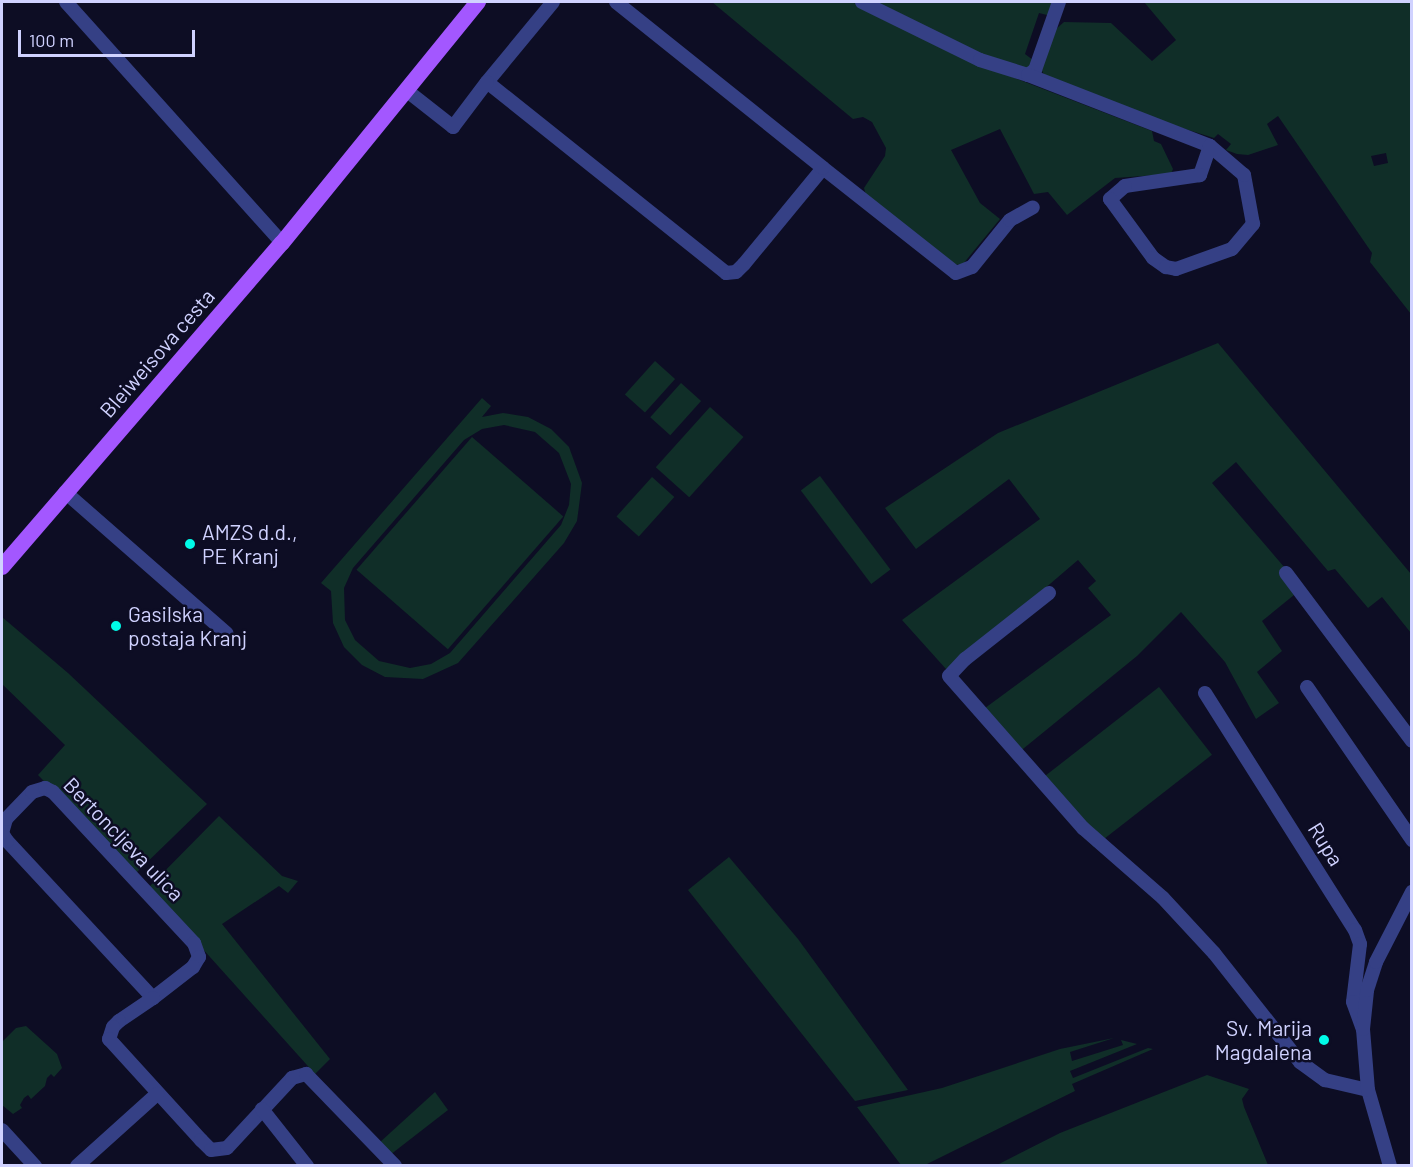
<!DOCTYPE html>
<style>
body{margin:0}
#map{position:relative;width:1413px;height:1167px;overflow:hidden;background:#0d0d24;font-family:Barlow,sans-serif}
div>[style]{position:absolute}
.green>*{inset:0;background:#102e28;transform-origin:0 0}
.minor>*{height:14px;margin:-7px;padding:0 7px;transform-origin:7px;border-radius:7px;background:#354085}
.major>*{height:16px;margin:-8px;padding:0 8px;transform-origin:8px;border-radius:8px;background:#a357ff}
.dots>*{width:16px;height:16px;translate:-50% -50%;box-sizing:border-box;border:3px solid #0d0d24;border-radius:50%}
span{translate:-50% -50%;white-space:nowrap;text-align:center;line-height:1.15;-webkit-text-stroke:5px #0d0d24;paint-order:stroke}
.street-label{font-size:21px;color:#d0d2ff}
.poi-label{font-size:21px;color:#d0d2ff}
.left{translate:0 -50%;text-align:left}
.right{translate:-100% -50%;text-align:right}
.frame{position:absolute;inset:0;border:3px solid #d0d2ff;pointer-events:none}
.scale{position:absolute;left:18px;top:30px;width:177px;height:27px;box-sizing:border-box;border:3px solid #d0d2ff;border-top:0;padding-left:8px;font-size:18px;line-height:21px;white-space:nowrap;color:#d0d2ff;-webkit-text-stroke:4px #0d0d24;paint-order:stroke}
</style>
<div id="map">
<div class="green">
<div style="clip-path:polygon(712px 2px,852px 2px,1002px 73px,1152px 131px,1154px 141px,1161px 144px,1173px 169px,1171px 174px,1115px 178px,1067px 215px,1048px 192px,1034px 194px,1000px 129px,951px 150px,980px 203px,1000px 219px,963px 264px,955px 265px,866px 195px,864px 188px,885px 156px,886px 148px,872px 122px,863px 117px,853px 119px)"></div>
<div style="clip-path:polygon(869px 2px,1051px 2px,1052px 7px,1051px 16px,1039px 13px,1025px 54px,1033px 60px,1027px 69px,976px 53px)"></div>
<div style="clip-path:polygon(evenodd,1144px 2px,1411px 2px,1411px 314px,1370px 262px,1372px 253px,1278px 116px,1267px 124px,1278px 145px,1248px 155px,1237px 154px,1226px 150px,1231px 144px,1218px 134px,1214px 138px,1153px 119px,1046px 78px,1042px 71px,1045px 55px,1056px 29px,1064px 22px,1111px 23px,1152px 61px,1176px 40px,1144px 2px,1386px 153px,1388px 163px,1374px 166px,1371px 156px,1386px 153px)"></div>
<div style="clip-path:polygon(1218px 343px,1411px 574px,1411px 633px,1382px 597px,1368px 608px,1335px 569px,1328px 571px,1236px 462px,1212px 483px,1285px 568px,1279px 574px,1294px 595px,1262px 621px,1282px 651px,1257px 672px,1279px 703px,1256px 719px,1225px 662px,1181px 612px,1137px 656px,1018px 753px,981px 711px,1111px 615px,1088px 588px,1096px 581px,1078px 560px,953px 667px,946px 669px,902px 620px,1040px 519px,1009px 479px,916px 549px,885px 508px,998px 433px)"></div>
<div style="left:655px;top:361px;width:27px;height:45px;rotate:42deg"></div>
<div style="left:681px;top:383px;width:27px;height:46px;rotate:42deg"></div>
<div style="clip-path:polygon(evenodd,482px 398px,491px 406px,482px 417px,503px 413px,528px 417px,551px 429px,569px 447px,582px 483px,577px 521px,564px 543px,458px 663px,423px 679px,385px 677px,362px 665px,344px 647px,333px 623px,331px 591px,321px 583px,482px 398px,504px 425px,535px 432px,559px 453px,571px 484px,569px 505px,561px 525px,450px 653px,431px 664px,410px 668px,379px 661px,355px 640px,345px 620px,344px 588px,353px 568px,464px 440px,482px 429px,504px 425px)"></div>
<div style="left:710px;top:407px;width:45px;height:81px;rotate:42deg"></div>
<div style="left:472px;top:437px;width:121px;height:176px;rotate:41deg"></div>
<div style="left:820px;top:476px;width:117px;height:24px;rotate:53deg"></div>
<div style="left:652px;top:477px;width:30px;height:53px;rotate:42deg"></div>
<div style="clip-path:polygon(2px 617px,68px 673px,207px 804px,135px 874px,38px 775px,65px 745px,2px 684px)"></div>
<div style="left:1159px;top:687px;width:86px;height:150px;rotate:52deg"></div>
<div style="clip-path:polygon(219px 816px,282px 876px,298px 881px,288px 893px,279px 886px,222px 924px,330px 1059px,315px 1074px,148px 888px)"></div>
<div style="clip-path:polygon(729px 857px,798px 939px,908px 1090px,855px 1101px,688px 890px)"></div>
<div style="clip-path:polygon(26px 1026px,57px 1054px,62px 1068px,54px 1077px,51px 1074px,47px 1078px,45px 1086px,31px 1099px,28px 1095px,24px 1098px,20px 1105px,22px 1108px,13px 1114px,2px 1105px,2px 1042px,16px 1028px)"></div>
<div style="clip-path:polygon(1114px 1038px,1070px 1052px,1072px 1061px,1123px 1045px,1121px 1040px,1137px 1044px,1070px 1071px,1073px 1078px,1148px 1048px,1153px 1049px,1072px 1084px,1075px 1091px,925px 1165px,901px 1165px,857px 1107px,942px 1088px,1060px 1049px)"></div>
<div style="clip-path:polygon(1207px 1075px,1249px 1089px,1242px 1099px,1244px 1107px,1268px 1165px,997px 1165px,1060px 1133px)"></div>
<div style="clip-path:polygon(435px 1092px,448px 1110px,390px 1155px,379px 1143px)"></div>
</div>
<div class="minor">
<div style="left:66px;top:2px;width:324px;rotate:48.1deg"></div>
<div style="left:553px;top:2px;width:104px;rotate:129.5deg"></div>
<div style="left:487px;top:82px;width:306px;rotate:38.6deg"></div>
<div style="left:726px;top:273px;width:10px;rotate:-6deg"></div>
<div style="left:736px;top:272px;width:11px;rotate:-45deg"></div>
<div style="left:744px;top:264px;width:124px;rotate:-50.5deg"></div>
<div style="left:823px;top:168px;width:169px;rotate:38.3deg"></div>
<div style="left:956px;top:273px;width:17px;rotate:-21deg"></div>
<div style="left:972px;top:267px;width:60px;rotate:-51deg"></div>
<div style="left:1010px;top:220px;width:26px;rotate:-29deg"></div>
<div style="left:616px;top:2px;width:265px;rotate:38.7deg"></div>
<div style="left:862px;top:2px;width:131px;rotate:26.2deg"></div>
<div style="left:980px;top:60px;width:50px;rotate:17.4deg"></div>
<div style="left:1028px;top:75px;width:9px;rotate:-36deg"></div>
<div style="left:1035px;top:70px;width:72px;rotate:-70.6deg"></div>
<div style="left:1028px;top:75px;width:195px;rotate:21.3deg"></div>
<div style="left:1210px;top:146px;width:31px;rotate:109deg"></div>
<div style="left:1200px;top:175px;width:76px;rotate:171.7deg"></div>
<div style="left:1125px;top:186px;width:20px;rotate:139deg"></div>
<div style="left:1110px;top:199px;width:73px;rotate:53.9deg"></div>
<div style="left:1153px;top:258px;width:16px;rotate:35deg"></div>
<div style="left:1166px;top:267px;width:10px;rotate:11deg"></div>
<div style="left:1176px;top:269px;width:59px;rotate:-19.7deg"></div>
<div style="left:1232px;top:249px;width:33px;rotate:-50deg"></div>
<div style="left:1253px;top:224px;width:50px;rotate:-100.4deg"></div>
<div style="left:1244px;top:175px;width:45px;rotate:-139.5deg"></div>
<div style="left:406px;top:90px;width:60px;rotate:38.2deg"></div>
<div style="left:453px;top:127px;width:56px;rotate:-52.9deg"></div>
<div style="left:65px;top:492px;width:215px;rotate:41.2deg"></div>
<div style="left:1286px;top:573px;width:210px;rotate:53.1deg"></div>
<div style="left:1049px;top:593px;width:107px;rotate:141.8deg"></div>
<div style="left:965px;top:659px;width:23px;rotate:133deg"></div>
<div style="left:949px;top:676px;width:203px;rotate:48.6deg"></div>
<div style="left:1083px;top:828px;width:106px;rotate:41.2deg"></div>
<div style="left:1163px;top:898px;width:75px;rotate:47.2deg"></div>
<div style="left:1214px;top:953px;width:139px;rotate:51.7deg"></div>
<div style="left:1300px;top:1062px;width:31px;rotate:36deg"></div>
<div style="left:1325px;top:1080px;width:44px;rotate:13.1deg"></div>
<div style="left:1307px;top:687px;width:186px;rotate:55.5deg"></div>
<div style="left:1205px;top:693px;width:280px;rotate:57.7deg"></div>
<div style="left:1355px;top:930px;width:15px;rotate:70deg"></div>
<div style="left:1360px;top:944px;width:58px;rotate:96.9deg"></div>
<div style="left:1353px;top:1002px;width:29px;rotate:70deg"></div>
<div style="left:153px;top:998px;width:214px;rotate:-132.9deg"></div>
<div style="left:7px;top:841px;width:9px;rotate:-122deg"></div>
<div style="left:2px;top:833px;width:15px;rotate:-74deg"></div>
<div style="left:6px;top:819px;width:37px;rotate:-46deg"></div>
<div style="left:32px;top:792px;width:14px;rotate:-17deg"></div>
<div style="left:45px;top:788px;width:9px;rotate:27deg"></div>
<div style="left:53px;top:792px;width:207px;rotate:47deg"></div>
<div style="left:194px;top:943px;width:15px;rotate:70deg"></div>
<div style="left:199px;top:957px;width:12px;rotate:121deg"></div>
<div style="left:193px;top:967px;width:51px;rotate:142.2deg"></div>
<div style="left:153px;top:998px;width:41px;rotate:145.9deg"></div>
<div style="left:119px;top:1021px;width:8px;rotate:135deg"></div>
<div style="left:113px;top:1027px;width:13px;rotate:108deg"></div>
<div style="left:109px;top:1039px;width:137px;rotate:47.7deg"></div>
<div style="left:201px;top:1140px;width:14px;rotate:45deg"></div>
<div style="left:211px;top:1150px;width:16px;rotate:-7deg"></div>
<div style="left:227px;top:1148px;width:96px;rotate:-47.1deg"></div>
<div style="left:292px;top:1078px;width:15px;rotate:-16deg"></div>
<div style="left:306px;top:1074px;width:128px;rotate:45.9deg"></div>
<div style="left:262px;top:1109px;width:73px;rotate:51.7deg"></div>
<div style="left:2px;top:1130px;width:49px;rotate:47.5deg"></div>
<div style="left:77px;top:1166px;width:108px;rotate:-42deg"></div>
<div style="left:1390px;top:1166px;width:79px;rotate:-106.1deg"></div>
<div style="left:1368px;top:1090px;width:61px;rotate:-94.7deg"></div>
<div style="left:1363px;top:1029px;width:39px;rotate:-84deg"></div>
<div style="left:1367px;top:990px;width:29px;rotate:-72deg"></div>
<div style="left:1376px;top:962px;width:79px;rotate:-62.8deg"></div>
</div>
<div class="major">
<div style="left:2px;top:567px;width:428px;rotate:-49.2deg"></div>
<div style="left:282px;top:243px;width:311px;rotate:-50.9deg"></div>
</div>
<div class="dots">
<div style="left:190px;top:544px;background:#00fbe8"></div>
<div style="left:116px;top:626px;background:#00fbe8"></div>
<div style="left:1324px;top:1040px;background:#00fbe8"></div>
</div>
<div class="street-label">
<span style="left:157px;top:353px;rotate:-49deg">Bleiweisova cesta</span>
<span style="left:124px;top:839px;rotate:46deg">Bertoncljeva ulica</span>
<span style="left:1326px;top:844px;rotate:58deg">Rupa</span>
</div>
<div class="poi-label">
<span class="left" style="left:202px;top:544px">AMZS d.d.,<br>PE Kranj</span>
<span class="left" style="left:128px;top:626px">Gasilska<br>postaja Kranj</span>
<span class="right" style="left:1312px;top:1040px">Sv. Marija<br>Magdalena</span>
</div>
<div class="frame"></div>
<div class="scale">100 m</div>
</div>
